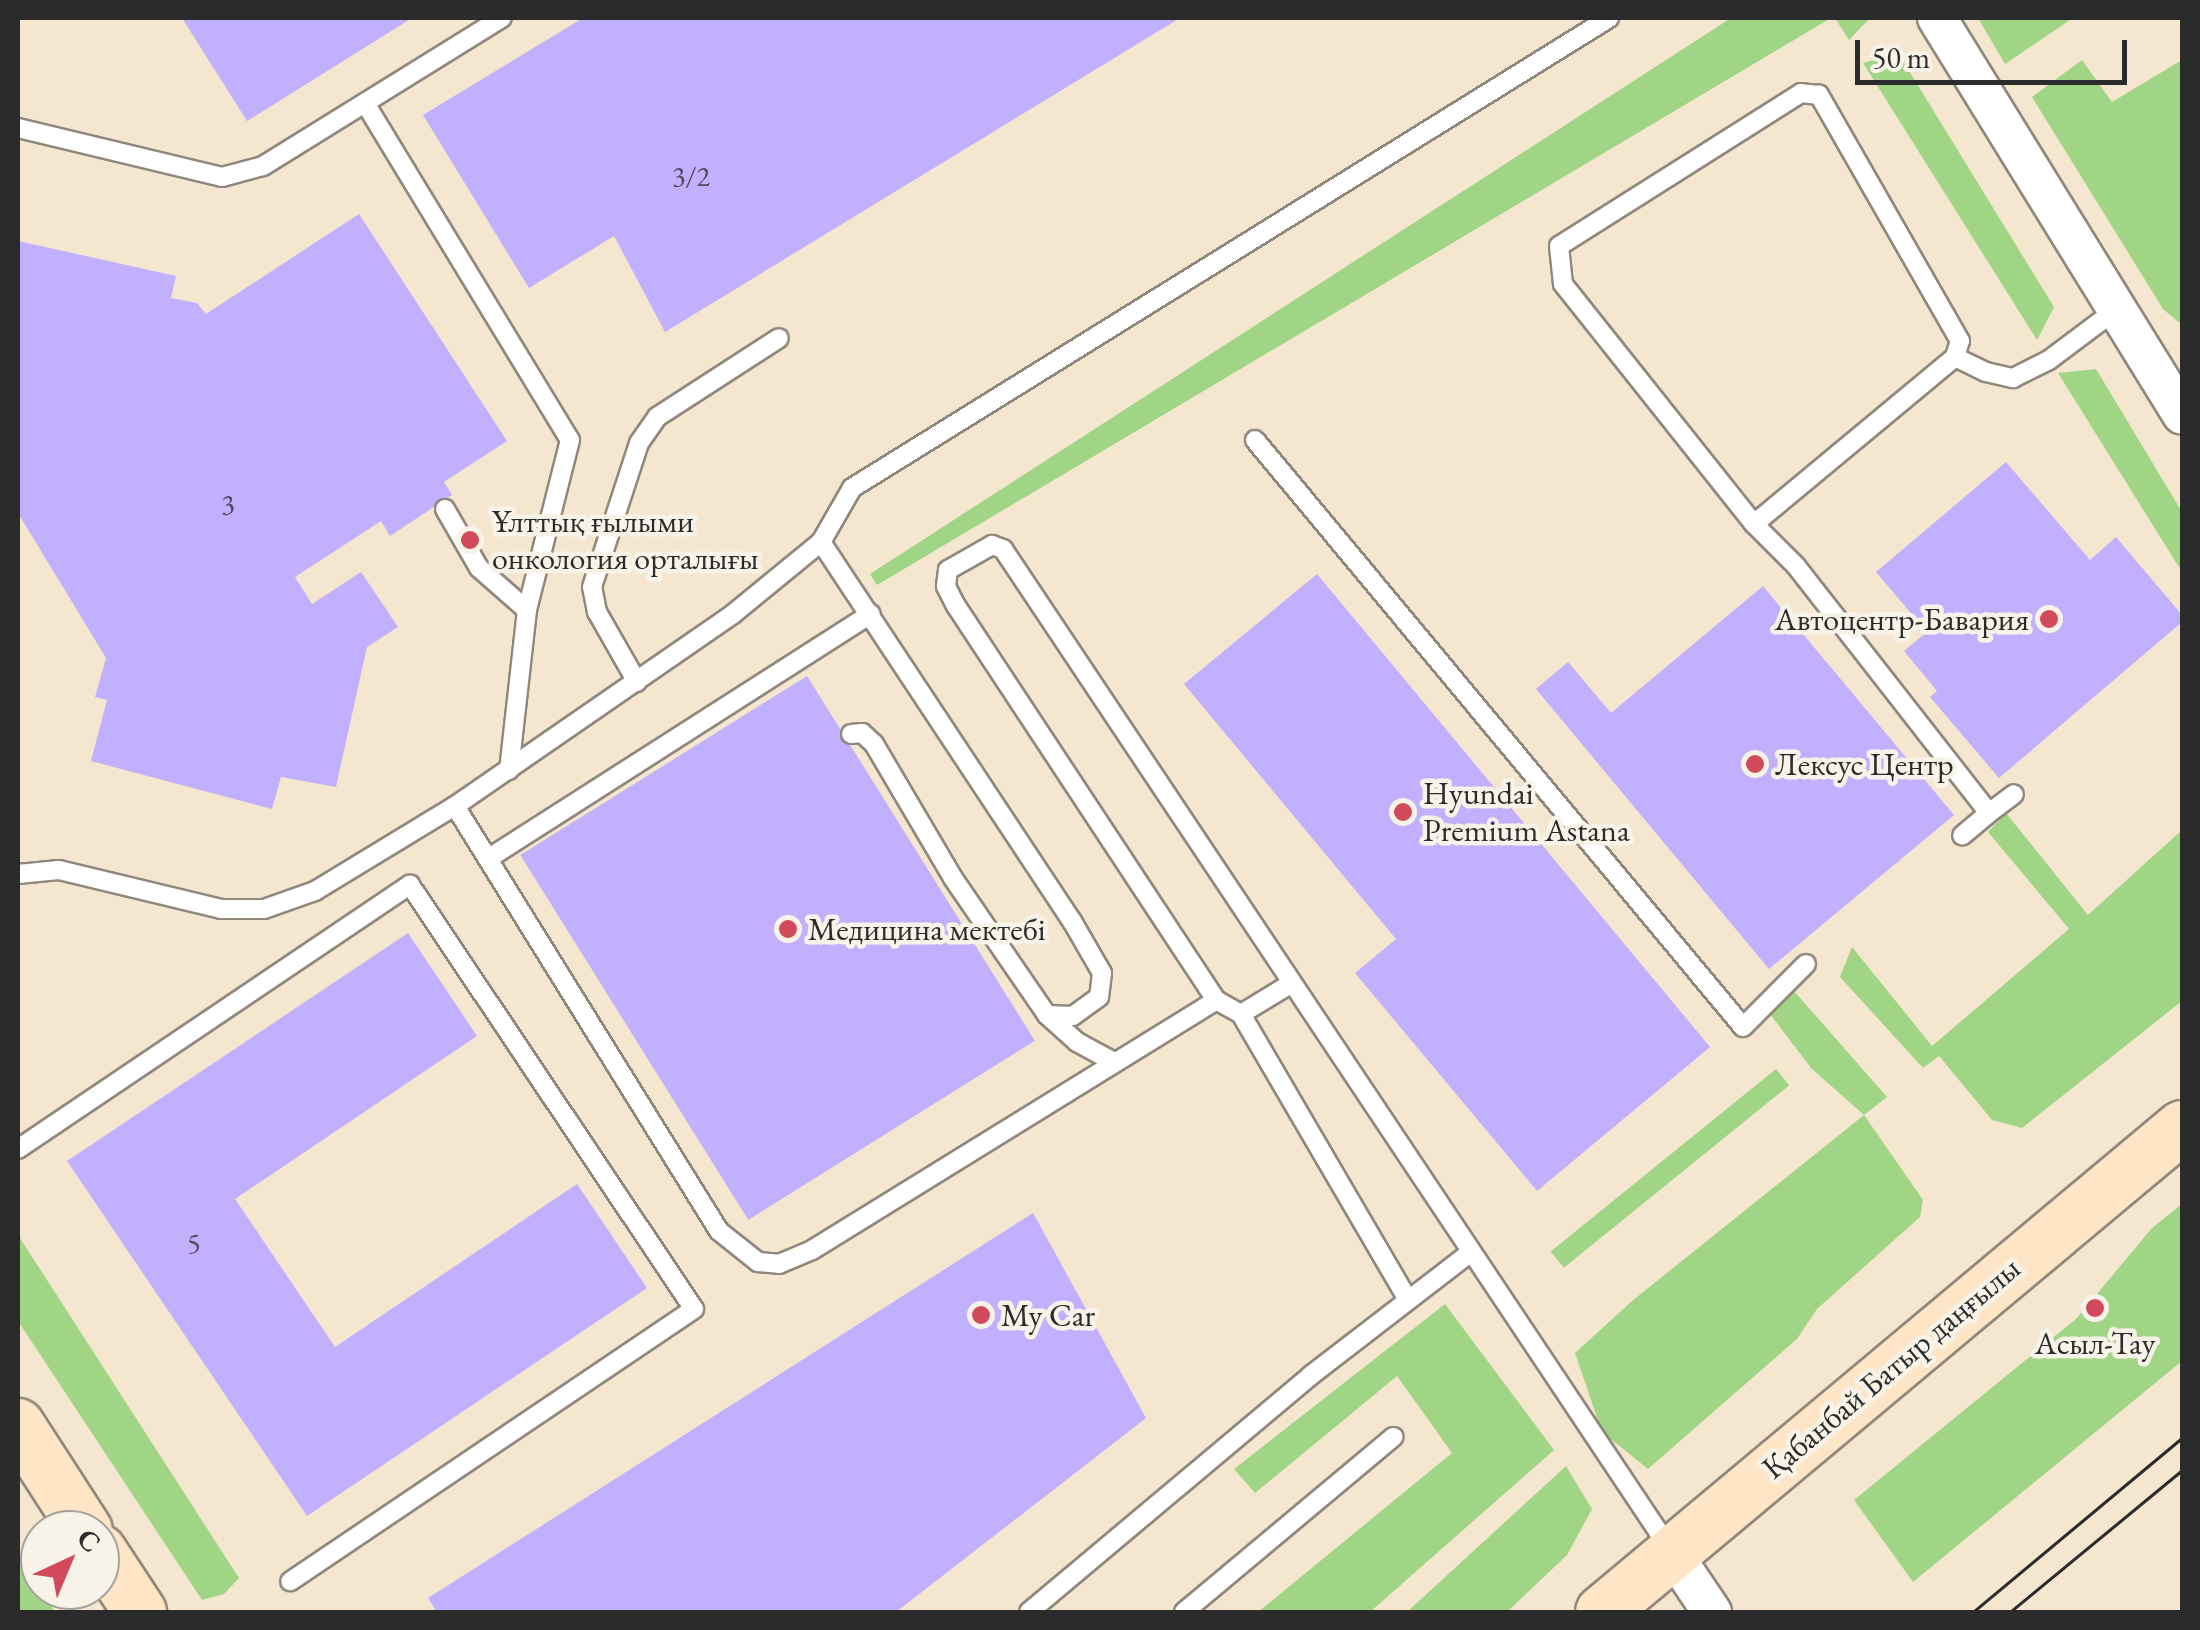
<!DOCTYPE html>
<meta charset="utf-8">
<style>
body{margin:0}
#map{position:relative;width:2200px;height:1630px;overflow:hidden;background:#f4e6cf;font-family:"EB Garamond",serif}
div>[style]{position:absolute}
.green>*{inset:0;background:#a1d586;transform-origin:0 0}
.building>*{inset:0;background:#c1b0fd;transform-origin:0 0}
.roads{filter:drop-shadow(2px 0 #90887d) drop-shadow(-2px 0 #90887d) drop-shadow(0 2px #90887d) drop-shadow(0 -2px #90887d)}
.lane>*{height:18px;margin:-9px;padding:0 9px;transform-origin:9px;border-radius:9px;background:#fff}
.street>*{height:38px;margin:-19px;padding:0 19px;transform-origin:19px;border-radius:19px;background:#fff}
.secondary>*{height:52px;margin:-26px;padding:0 26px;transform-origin:26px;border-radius:26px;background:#fde5c5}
.tram>*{height:2.5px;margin:-1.25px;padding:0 1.25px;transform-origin:1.25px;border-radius:1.25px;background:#2b2b2b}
.dots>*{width:28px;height:28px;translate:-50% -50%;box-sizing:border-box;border:5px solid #f7f3e8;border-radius:50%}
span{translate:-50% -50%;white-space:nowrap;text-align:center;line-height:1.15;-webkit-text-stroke:9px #f7f3e8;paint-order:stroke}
.number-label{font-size:28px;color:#504c60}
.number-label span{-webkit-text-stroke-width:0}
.poi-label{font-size:32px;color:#2b2b2b}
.left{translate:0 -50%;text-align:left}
.right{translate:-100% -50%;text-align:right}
.street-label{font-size:32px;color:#2b2b2b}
.frame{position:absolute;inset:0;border:20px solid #2b2b2b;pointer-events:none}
.north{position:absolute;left:20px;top:1510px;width:100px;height:100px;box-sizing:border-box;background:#f7f3e8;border:2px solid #a5a39c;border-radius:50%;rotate:44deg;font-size:28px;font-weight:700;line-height:40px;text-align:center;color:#2b2b2b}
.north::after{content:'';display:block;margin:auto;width:35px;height:45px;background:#d1495b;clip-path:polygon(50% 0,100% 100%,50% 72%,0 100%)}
.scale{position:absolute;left:1855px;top:40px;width:272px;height:45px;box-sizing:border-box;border:5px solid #2b2b2b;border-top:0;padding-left:12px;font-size:30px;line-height:35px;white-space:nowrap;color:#2b2b2b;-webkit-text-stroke:8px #f7f3e8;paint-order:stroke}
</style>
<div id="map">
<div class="green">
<div style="clip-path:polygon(1731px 18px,1831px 18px,877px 585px,870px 574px)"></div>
<div style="clip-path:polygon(1835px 18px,1870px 18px,1849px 40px)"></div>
<div style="clip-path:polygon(1978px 18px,2073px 18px,2005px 64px)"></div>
<div style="clip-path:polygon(1898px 53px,2054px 307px,2037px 340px,1863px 63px)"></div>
<div style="clip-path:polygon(2082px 60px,2112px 102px,2182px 60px,2182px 325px,2163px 309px,2032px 97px)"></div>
<div style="clip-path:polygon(2096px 369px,2182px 512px,2182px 572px,2058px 373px)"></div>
<div style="clip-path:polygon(2006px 813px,2088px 915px,2182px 830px,2182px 1001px,2022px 1128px,1992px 1120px,1939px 1056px,1923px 1068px,1840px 977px,1852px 947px,1932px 1046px,2069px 929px,1988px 832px)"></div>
<div style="clip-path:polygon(1787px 983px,1887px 1097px,1864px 1115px,1923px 1200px,1920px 1217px,1817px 1309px,1797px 1339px,1648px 1469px,1602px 1432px,1575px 1353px,1632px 1301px,1864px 1115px,1811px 1068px,1764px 1006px)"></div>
<div style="left:1776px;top:1069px;width:21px;height:290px;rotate:51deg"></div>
<div style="clip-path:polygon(2182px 1204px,2182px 1361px,1913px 1582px,1854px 1500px,2076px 1319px,2152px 1228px)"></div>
<div style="clip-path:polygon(18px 1235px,239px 1578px,224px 1594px,202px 1600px,18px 1321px)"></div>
<div style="clip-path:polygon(1445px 1304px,1554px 1450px,1370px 1612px,1258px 1612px,1452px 1453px,1397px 1376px,1255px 1493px,1234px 1469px)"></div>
<div style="clip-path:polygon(1566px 1466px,1592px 1509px,1567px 1555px,1507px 1612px,1407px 1612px)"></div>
<div style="clip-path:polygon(18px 1550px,40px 1590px,55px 1612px,18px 1612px)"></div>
</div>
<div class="building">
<div style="clip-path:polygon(182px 18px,412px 18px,247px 121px)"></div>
<div style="clip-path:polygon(583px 18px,1180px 18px,665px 332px,614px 236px,529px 288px,423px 115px)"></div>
<div style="clip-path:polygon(359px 214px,507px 441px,444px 482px,452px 495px,390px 536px,381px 521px,295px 577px,312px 604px,361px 572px,398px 627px,367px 647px,336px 787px,281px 777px,272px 809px,91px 761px,107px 700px,95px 697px,106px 658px,18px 513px,18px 241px,176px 276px,171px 298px,197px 303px,206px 314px)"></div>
<div style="clip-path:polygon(2006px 462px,2090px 560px,2116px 537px,2182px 615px,2182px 622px,1999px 778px,1930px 697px,1937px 691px,1904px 651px,1927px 632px,1876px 572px)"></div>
<div style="clip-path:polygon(1317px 574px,1710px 1047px,1537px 1191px,1355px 973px,1396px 939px,1184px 684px)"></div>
<div style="clip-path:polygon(1763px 586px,1954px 815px,1769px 969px,1536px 689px,1568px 662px,1611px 713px)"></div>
<div style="left:807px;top:676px;width:430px;height:338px;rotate:58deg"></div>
<div style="clip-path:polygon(408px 933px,477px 1036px,235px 1199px,335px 1347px,577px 1184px,647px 1288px,307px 1516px,67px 1161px)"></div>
<div style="clip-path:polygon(1033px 1213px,1146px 1418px,896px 1612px,437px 1612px,428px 1598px)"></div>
</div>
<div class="roads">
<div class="lane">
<div style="left:365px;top:103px;width:394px;rotate:58.7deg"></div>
<div style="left:570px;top:440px;width:175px;rotate:104.2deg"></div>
<div style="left:527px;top:610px;width:161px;rotate:96.4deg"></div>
<div style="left:18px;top:128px;width:210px;rotate:13.5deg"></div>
<div style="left:222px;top:177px;width:42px;rotate:-15deg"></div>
<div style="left:263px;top:166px;width:281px;rotate:-31.8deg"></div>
<div style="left:1955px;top:357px;width:34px;rotate:26deg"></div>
<div style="left:1986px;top:372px;width:28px;rotate:13deg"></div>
<div style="left:2013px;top:378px;width:40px;rotate:-26.6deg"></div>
<div style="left:2049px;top:360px;width:85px;rotate:-36.9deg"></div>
<div style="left:1255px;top:440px;width:763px;rotate:50.26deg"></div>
<div style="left:1743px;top:1027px;width:89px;rotate:-45deg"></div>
<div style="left:445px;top:509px;width:68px;rotate:60deg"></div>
<div style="left:479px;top:568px;width:64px;rotate:41.2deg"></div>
<div style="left:1754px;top:524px;width:261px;rotate:-39.7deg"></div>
<div style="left:1955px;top:357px;width:17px;rotate:-73deg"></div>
<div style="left:1960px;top:341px;width:284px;rotate:-119.8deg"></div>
<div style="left:1819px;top:95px;width:18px;rotate:-174deg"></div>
<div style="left:1801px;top:93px;width:286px;rotate:147.7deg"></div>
<div style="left:1559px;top:246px;width:38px;rotate:84deg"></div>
<div style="left:1563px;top:284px;width:307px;rotate:51.5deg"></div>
<div style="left:1754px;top:524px;width:59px;rotate:45deg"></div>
<div style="left:1796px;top:566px;width:313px;rotate:52deg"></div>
<div style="left:1989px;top:813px;width:35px;rotate:140deg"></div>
<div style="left:821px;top:542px;width:455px;rotate:56.5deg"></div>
<div style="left:1072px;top:921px;width:60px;rotate:60deg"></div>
<div style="left:1102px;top:973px;width:24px;rotate:97deg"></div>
<div style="left:1099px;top:997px;width:32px;rotate:144deg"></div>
<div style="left:1073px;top:1016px;width:26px;rotate:-178deg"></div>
<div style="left:1047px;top:1015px;width:166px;rotate:-124.5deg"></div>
<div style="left:953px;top:878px;width:156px;rotate:-120.5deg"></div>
<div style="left:874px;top:744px;width:16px;rotate:-137deg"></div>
<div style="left:862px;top:733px;width:11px;rotate:175deg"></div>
<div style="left:637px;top:682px;width:81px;rotate:-119.7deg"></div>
<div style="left:597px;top:612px;width:25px;rotate:-101deg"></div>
<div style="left:592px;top:587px;width:151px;rotate:-71.9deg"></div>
<div style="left:639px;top:443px;width:32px;rotate:-55deg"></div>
<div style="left:657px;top:417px;width:145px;rotate:-32.9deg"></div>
<div style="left:455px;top:806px;width:500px;rotate:58.15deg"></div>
<div style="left:719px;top:1231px;width:50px;rotate:38.5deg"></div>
<div style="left:758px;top:1262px;width:21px;rotate:5deg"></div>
<div style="left:779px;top:1264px;width:36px;rotate:-23deg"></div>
<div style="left:812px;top:1250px;width:475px;rotate:-31.7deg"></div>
<div style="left:1989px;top:813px;width:31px;rotate:-37deg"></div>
<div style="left:489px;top:858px;width:453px;rotate:-32.6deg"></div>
<div style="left:18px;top:874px;width:41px;rotate:-5.6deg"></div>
<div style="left:59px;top:870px;width:167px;rotate:13.5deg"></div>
<div style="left:221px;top:909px;width:43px"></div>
<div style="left:264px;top:909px;width:54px;rotate:-19.4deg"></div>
<div style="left:315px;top:891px;width:164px;rotate:-31.3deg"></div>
<div style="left:455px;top:806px;width:338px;rotate:-34.6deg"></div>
<div style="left:733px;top:614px;width:114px;rotate:-39.3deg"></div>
<div style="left:821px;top:542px;width:62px;rotate:-60.1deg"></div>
<div style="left:852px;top:488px;width:891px;rotate:-31.83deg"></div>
<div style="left:1292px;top:983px;width:60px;rotate:148.7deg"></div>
<div style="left:1241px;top:1014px;width:29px;rotate:-151deg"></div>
<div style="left:1216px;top:1000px;width:472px;rotate:-123.4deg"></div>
<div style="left:956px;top:606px;width:22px;rotate:-117deg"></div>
<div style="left:946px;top:586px;width:16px;rotate:-83deg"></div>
<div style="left:948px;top:570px;width:51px;rotate:-29.6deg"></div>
<div style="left:992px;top:545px;width:12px;rotate:20deg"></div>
<div style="left:1003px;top:549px;width:1202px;rotate:56.3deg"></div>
<div style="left:1241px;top:1014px;width:331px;rotate:59.7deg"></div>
<div style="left:1047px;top:1015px;width:40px;rotate:42deg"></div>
<div style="left:1077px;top:1042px;width:42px;rotate:28.4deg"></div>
<div style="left:18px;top:1149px;width:473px;rotate:-34deg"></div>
<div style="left:410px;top:885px;width:510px;rotate:56.19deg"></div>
<div style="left:694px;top:1309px;width:487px;rotate:146deg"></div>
<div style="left:1029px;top:1612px;width:367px;rotate:-40deg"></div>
<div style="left:1310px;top:1376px;width:203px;rotate:-37.6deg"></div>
<div style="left:1184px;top:1612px;width:273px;rotate:-39.9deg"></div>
</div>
<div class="street">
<div style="left:1937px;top:18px;width:466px;rotate:58.3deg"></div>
<div style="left:1673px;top:1554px;width:70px;rotate:56.1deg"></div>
</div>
<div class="secondary">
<div style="left:18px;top:1425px;width:125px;rotate:57.1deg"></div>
<div style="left:100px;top:1551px;width:73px;rotate:56.7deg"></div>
<div style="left:1602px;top:1612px;width:756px;rotate:-39.9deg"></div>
</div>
</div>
<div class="tram">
<div style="left:1973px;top:1612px;width:272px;rotate:-39.8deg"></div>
<div style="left:2010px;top:1612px;width:223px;rotate:-39.5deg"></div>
</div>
<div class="dots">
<div style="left:470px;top:540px;background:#d1495b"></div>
<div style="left:2049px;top:619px;background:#d1495b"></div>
<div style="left:1755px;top:764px;background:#d1495b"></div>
<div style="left:1403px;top:812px;background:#d1495b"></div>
<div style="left:788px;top:929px;background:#d1495b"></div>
<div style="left:2095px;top:1308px;background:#d1495b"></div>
<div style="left:981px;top:1315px;background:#d1495b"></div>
</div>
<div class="number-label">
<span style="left:691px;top:176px">3/2</span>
<span style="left:228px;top:504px">3</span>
<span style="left:194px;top:1243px">5</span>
</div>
<div class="poi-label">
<span class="left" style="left:492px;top:540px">Ұлттық ғылыми<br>онкология орталығы</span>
<span class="right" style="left:2029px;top:619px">Автоцентр-Бавария</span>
<span class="left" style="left:1775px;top:764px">Лексус Центр</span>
<span class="left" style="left:1423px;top:812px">Hyundai<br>Premium Astana</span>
<span class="left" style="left:808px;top:929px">Медицина мектебі</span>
<span class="left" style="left:1001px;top:1315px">My Car</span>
<span style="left:2095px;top:1343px">Асыл-Тау</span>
</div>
<div class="street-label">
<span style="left:1891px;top:1368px;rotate:-40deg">Қабанбай Батыр даңғылы</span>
</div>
<div class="frame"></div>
<div class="north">С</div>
<div class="scale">50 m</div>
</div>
